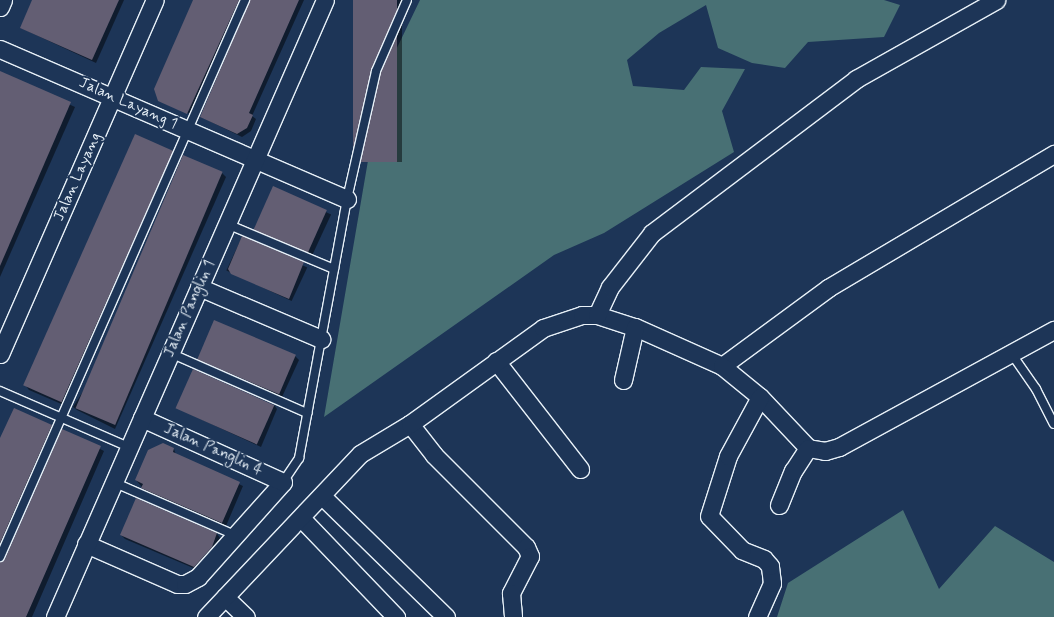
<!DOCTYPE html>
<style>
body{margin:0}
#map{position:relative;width:1054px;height:617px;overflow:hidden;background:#1d3557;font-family:Mynerve,sans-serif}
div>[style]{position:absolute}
.green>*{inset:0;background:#487074}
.shadow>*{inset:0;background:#0007;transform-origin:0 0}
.building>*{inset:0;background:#635e73;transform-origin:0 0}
.roads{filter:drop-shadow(1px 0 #e8f1f8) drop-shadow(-1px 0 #e8f1f8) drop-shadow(0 1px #e8f1f8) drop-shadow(0 -1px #e8f1f8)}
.service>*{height:8px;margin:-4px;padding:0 4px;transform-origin:4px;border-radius:4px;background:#1d3557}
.minor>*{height:17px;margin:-8.5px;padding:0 8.5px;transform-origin:8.5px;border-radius:8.5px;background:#1d3557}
span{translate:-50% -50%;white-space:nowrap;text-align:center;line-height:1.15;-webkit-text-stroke:4px #1d3557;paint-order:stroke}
.street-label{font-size:15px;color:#e8f1f8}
</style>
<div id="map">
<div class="green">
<div style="clip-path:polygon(420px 0,884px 0,900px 5px,884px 37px,808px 42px,785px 68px,752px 63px,718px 48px,706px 5px,659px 33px,627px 60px,633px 86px,684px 90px,701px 67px,745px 69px,722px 111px,734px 152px,604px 233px,554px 255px,324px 417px,382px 79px)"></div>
<div style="clip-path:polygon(903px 510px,939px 589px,995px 526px,1054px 562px,1054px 617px,777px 617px,788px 583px)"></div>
</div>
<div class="shadow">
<div style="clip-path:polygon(33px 0,124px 0,96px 63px,21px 28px)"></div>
<div style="clip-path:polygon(194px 0,246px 0,192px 115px,159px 100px)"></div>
<div style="clip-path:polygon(250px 0,304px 0,252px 116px,256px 119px,251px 131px,242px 137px,201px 117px)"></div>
<div style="left:354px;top:0;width:48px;height:162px"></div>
<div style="clip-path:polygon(0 72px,75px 107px,0 277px)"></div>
<div style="clip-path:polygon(172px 152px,176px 155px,66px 406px,29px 390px,26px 386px)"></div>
<div style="clip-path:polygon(222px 173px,226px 177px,115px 429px,77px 410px,73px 407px)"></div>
<div style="left:274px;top:188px;width:63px;height:45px;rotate:25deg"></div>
<div style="left:242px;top:237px;width:72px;height:37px;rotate:25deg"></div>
<div style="clip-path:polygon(295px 356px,299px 360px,282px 397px,199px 359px)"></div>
<div style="clip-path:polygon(274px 405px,277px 409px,261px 447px,177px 408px)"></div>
<div style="clip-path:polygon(52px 426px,55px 429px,0 555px,0 441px)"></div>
<div style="clip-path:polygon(63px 430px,104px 451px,32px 617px,0 617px,0 562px,6px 560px)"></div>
<div style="clip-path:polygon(174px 449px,176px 455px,243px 486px,226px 526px,146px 492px,136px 480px)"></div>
<div style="clip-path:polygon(137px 500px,217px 534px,220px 538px,215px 551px,198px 570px,125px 539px,121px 535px)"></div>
</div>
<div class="building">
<div style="clip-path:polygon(32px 0,119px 0,92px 60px,20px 28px)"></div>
<div style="clip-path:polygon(193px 0,239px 0,187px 114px,158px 101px,154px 89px)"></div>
<div style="clip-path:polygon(250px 0,299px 0,249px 113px,253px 115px,247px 128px,237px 134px,200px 117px)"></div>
<div style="left:353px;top:0;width:44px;height:162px"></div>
<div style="clip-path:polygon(0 71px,71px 102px,0 266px)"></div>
<div style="left:135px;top:134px;width:42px;height:275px;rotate:24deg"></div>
<div style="left:183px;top:155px;width:43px;height:275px;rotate:23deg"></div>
<div style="left:273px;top:186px;width:59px;height:48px;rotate:24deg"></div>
<div style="clip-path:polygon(242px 236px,304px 262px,289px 299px,231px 274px,228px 269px)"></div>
<div style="left:214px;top:320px;width:89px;height:43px;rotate:23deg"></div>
<div style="left:193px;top:369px;width:89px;height:43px;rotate:24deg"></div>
<div style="clip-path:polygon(14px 408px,52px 425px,0 543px,0 438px)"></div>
<div style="clip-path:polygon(62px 429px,101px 446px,26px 617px,0 617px,0 562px,5px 559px)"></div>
<div style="clip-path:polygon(163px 443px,174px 448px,173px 452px,240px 482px,222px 523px,141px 488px,143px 484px,135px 480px,148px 450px)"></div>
<div style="clip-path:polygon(136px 498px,217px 533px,212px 547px,194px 567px,120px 535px)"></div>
</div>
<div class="roads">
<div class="service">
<div style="left:227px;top:224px;width:116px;rotate:22.8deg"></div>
<div style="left:170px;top:353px;width:150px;rotate:23.7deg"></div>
<div style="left:1011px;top:353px;width:44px;rotate:55.2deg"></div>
<div style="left:1036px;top:389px;width:39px;rotate:63deg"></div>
<div style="left:0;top:391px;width:141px;rotate:23.5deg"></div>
<div style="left:113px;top:482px;width:135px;rotate:23.5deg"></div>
<div style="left:283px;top:482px;width:29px;rotate:-56deg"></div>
<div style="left:299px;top:458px;width:263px;rotate:-79.5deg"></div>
<div style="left:347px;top:199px;width:131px;rotate:-77.2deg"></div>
<div style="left:376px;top:71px;width:77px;rotate:-66.4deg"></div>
<div style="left:0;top:557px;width:609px;rotate:-66.26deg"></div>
</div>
<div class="minor">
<div style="left:0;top:7px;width:8px;rotate:-67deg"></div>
<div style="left:0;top:49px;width:378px;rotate:23.4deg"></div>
<div style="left:199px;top:287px;width:133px;rotate:23.1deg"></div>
<div style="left:597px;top:315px;width:40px;rotate:18deg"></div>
<div style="left:635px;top:327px;width:95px;rotate:24.1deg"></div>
<div style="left:722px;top:366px;width:132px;rotate:-36.3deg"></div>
<div style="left:828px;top:288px;width:263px;rotate:-30.7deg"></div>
<div style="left:0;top:354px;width:386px;rotate:-66.4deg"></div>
<div style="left:496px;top:361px;width:137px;rotate:52.1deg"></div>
<div style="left:722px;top:366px;width:49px;rotate:39.2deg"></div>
<div style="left:760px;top:397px;width:70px;rotate:46.7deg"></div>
<div style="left:808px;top:448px;width:17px;rotate:10deg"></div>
<div style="left:825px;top:451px;width:15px;rotate:-16deg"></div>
<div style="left:839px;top:447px;width:245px;rotate:-28.6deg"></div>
<div style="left:623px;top:380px;width:54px;rotate:-77.2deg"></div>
<div style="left:410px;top:424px;width:39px;rotate:52deg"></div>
<div style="left:434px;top:455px;width:130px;rotate:45deg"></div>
<div style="left:526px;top:547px;width:10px;rotate:66deg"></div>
<div style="left:530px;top:556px;width:42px;rotate:117.2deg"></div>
<div style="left:511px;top:593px;width:24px;rotate:85deg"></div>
<div style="left:323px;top:497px;width:172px;rotate:44.3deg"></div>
<div style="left:779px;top:505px;width:37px;rotate:-68deg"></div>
<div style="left:793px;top:471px;width:27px;rotate:-57deg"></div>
<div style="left:302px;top:519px;width:136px;rotate:46.2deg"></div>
<div style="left:86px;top:544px;width:99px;rotate:23.7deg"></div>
<div style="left:177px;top:584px;width:8px"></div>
<div style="left:185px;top:584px;width:15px;rotate:-28deg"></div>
<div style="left:198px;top:577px;width:127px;rotate:-48.2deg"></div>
<div style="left:283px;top:482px;width:155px;rotate:-155.6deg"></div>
<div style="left:225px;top:597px;width:29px;rotate:44deg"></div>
<div style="left:55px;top:617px;width:673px;rotate:-66.37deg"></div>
<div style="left:206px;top:617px;width:224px;rotate:-46.6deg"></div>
<div style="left:360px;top:454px;width:58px;rotate:-31deg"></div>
<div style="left:410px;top:424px;width:164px;rotate:-35.8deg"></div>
<div style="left:543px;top:328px;width:41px;rotate:-18.4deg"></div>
<div style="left:582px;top:315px;width:15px"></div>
<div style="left:597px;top:315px;width:31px;rotate:-65deg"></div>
<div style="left:610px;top:287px;width:68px;rotate:-52.1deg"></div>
<div style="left:652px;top:233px;width:256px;rotate:-37deg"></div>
<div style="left:856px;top:79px;width:161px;rotate:-29.4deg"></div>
<div style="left:757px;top:617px;width:37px;rotate:-66deg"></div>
<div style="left:772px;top:583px;width:17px;rotate:-97deg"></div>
<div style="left:770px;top:566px;width:9px;rotate:-131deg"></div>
<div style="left:764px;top:559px;width:24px;rotate:-158deg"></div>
<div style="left:742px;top:550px;width:47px;rotate:-134.1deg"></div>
<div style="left:709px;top:516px;width:63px;rotate:-72.4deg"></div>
<div style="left:728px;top:456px;width:67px;rotate:-61.5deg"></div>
</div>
</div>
<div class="street-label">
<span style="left:128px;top:104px;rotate:24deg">Jalan Layang 1</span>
<span style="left:78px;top:177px;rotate:-66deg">Jalan Layang</span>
<span style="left:190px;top:309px;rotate:-66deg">Jalan Panglin 1</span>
<span style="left:213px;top:450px;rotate:24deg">Jalan Panglin 4</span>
</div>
</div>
